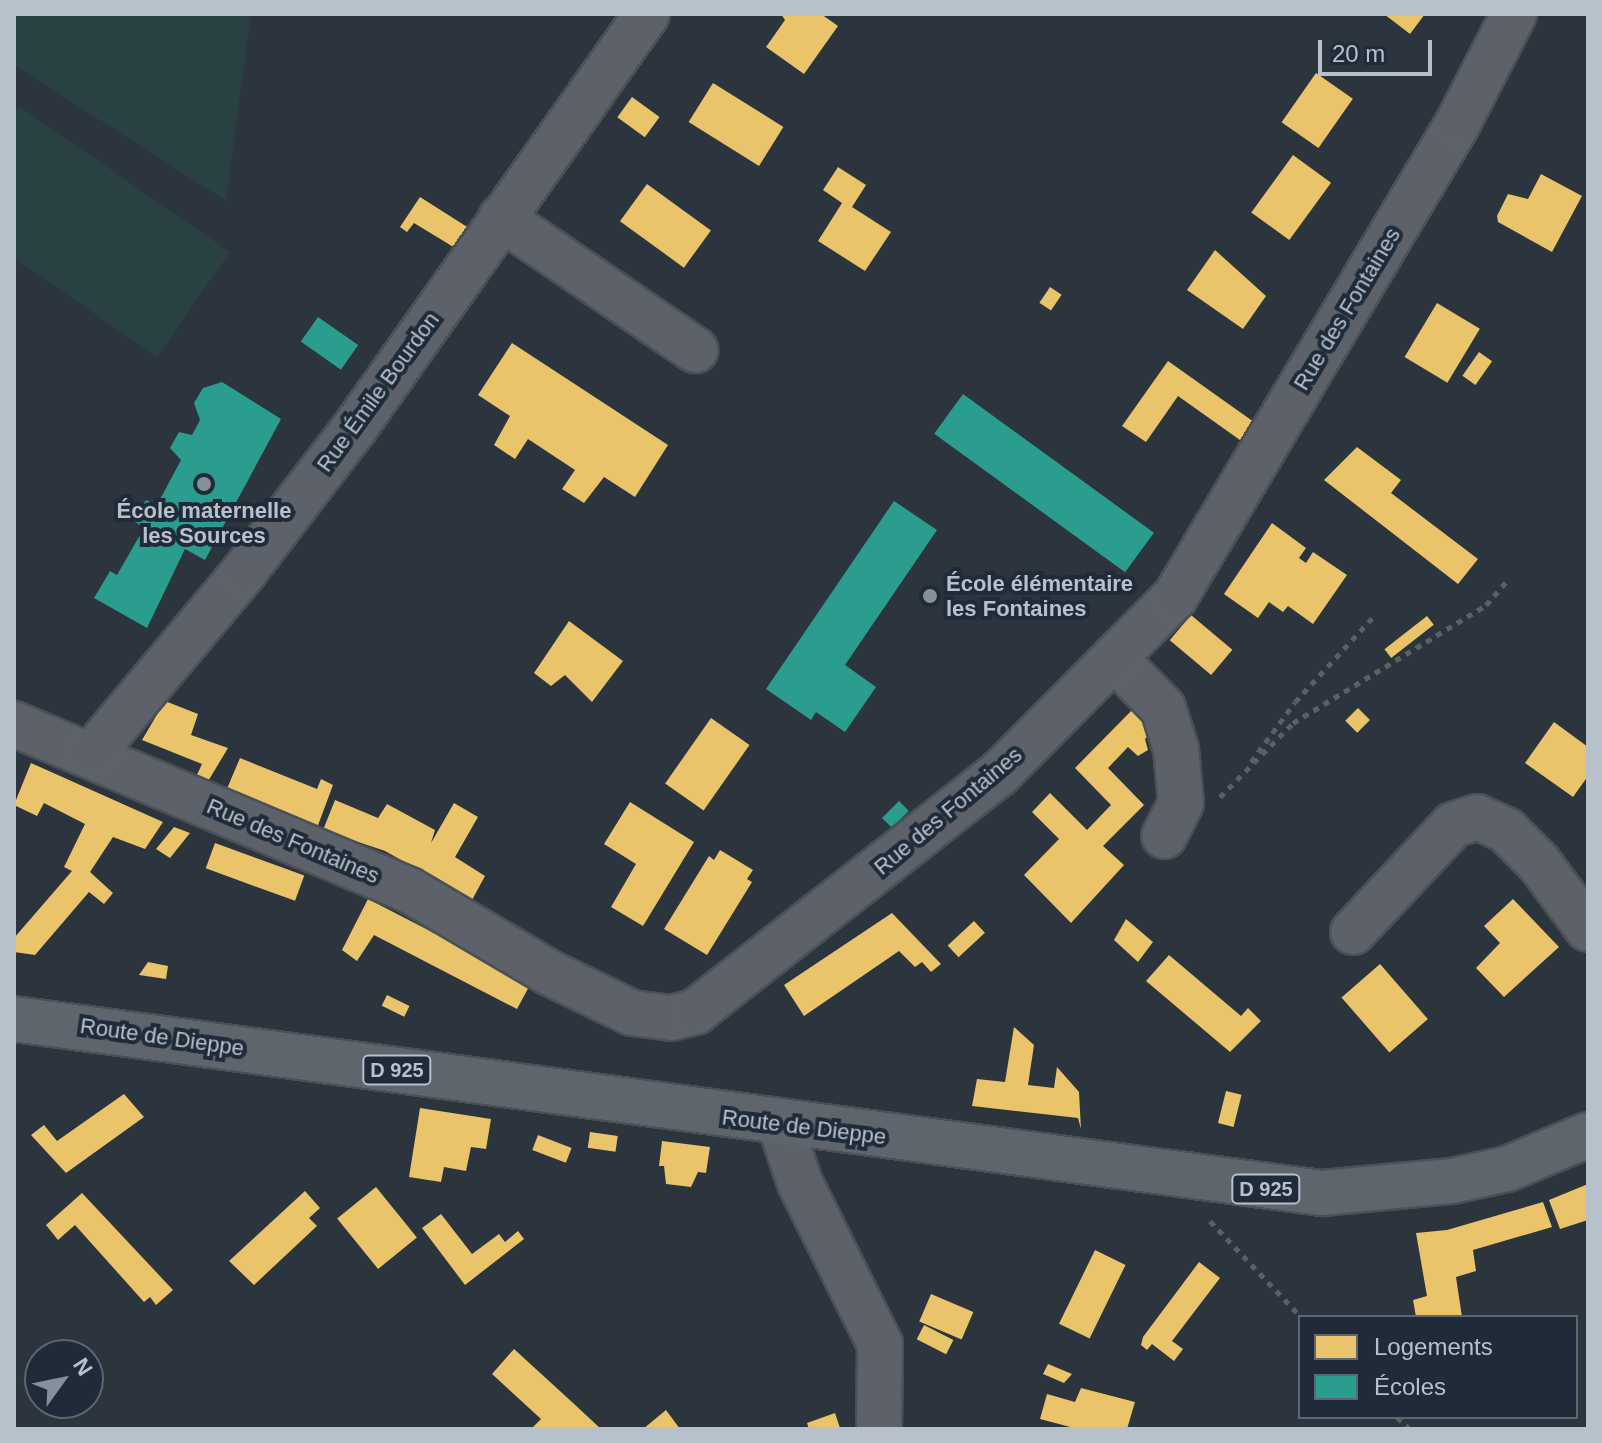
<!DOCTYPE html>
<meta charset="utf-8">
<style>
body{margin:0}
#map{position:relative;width:1602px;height:1443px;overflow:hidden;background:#2c343d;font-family:Helvetica,sans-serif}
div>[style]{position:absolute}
.green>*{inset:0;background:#294143}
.homes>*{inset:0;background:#e9c46a;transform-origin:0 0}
.schools>*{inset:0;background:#2a9d8f;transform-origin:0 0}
.path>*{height:5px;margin-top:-2.5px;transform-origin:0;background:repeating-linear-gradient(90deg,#5a6166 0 6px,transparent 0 12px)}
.roads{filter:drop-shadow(2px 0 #4b5057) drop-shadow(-2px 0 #4b5057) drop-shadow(0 2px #4b5057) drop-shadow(0 -2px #4b5057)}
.minor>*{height:44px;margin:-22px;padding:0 22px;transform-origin:22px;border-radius:22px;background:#5d626a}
.major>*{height:44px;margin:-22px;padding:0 22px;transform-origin:22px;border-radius:22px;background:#5f656c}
.dots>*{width:22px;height:22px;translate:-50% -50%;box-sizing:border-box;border:4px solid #1f2b38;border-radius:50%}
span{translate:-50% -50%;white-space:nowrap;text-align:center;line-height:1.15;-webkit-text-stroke:8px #1f2b38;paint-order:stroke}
.shield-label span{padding:2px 6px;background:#1f2b38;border:2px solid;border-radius:6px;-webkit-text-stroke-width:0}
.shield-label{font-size:20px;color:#b7c1cc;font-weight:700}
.street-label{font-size:22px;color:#b7c1cc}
.poi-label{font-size:22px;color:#b7c1cc;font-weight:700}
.left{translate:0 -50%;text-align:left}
.frame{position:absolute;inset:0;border:16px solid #b7c1cc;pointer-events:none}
.legend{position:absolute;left:1298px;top:1315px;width:280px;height:104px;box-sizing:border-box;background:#1f2b38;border:2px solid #5c6773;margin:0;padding:10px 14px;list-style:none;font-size:24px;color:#b7c1cc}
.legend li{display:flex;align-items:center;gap:16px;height:40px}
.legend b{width:40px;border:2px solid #5c6773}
.north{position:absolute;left:24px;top:1339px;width:80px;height:80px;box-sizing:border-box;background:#1f2b38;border:2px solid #5c6773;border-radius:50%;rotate:57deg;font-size:22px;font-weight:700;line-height:32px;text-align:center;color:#b7c1cc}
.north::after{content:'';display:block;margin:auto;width:28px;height:36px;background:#86909a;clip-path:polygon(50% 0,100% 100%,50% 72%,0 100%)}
.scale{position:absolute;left:1318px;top:40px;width:114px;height:36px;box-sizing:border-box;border:4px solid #b7c1cc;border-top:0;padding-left:10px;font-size:24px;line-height:28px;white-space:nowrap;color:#b7c1cc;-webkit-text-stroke:6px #1f2b38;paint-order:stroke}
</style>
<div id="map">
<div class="green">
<div style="clip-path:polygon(14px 14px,251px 14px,226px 201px,14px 65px)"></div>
<div style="clip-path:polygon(19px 106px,230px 252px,157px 357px,14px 258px,14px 113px)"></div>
</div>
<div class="homes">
<div style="clip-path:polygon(781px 14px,821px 14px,838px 26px,804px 74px,766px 47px,785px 20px)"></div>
<div style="clip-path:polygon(1384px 14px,1425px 14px,1410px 34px)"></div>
<div style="left:1316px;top:73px;width:45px;height:60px;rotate:35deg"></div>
<div style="left:713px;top:83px;width:83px;height:46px;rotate:32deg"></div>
<div style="left:632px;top:97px;width:34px;height:25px;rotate:36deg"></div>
<div style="left:1293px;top:155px;width:47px;height:71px;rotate:36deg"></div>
<div style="clip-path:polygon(838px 167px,866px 185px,852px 207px,891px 232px,865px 271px,818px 241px,842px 203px,823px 190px)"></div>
<div style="clip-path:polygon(1541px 174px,1582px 196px,1552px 252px,1498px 222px,1497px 216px,1508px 194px,1528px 199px)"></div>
<div style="left:647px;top:184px;width:79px;height:46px;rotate:36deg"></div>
<div style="clip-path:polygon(420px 197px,472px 230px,460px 251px,414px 223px,407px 232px,400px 227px)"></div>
<div style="clip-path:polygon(1215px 250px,1266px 296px,1243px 329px,1187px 290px)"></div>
<div style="left:1050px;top:287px;width:14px;height:19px;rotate:34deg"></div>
<div style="left:1437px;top:303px;width:50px;height:63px;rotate:31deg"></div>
<div style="clip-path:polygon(512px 343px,668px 445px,635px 497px,604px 477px,584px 503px,562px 489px,575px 470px,528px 439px,515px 459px,494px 445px,510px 416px,478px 395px)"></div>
<div style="left:1479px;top:352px;width:16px;height:29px;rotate:35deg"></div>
<div style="clip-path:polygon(1168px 361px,1261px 427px,1247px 445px,1178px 396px,1146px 442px,1122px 426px)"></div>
<div style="clip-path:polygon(1357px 447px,1401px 480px,1391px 493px,1478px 559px,1458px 584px,1324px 480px)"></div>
<div style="clip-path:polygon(1272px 523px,1306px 548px,1299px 558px,1306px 563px,1313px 552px,1347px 575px,1313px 624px,1288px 606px,1283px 612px,1269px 602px,1258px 618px,1224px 594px)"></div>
<div style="left:1191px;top:615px;width:54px;height:33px;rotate:40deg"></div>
<div style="left:1427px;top:616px;width:11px;height:54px;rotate:52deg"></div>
<div style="clip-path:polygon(569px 621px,623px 661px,592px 702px,565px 675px,551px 686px,534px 673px)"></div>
<div style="clip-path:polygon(165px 701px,198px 714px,191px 735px,228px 748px,207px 783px,195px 779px,202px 764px,142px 740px)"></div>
<div style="clip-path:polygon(1137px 705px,1156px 728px,1145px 739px,1148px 750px,1138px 756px,1128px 747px,1108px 768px,1144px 805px,1103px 846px,1124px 865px,1071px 923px,1024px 875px,1059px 839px,1032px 812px,1050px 793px,1087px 830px,1111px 805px,1075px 768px)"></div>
<div style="left:1358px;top:708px;width:17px;height:18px;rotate:45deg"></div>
<div style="left:711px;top:718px;width:47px;height:80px;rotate:35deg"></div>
<div style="clip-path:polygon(1554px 722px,1588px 747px,1588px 776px,1573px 797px,1525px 763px)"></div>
<div style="clip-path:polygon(240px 758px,317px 789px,321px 779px,333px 785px,317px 828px,226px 791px)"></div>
<div style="clip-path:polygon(31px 763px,163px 822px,145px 849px,113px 837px,90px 872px,113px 893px,104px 904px,89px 892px,35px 955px,14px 952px,14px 938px,72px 871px,64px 867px,85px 824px,44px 803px,37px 816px,14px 805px)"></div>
<div style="clip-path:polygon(335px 800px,378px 818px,387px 804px,435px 830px,431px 843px,454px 803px,478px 817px,455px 857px,485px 876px,472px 900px,385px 851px,323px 830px)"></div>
<div style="clip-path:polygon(630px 802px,694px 842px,643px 926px,611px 907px,636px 864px,604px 844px)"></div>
<div style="clip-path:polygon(174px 827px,190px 833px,170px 858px,156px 849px)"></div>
<div style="left:215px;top:843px;width:95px;height:27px;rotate:20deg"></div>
<div style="clip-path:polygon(720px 850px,753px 870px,747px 879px,752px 882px,707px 955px,664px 929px,709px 856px,714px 860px)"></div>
<div style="clip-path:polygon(368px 899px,531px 983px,517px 1009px,374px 935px,357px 961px,342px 950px)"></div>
<div style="clip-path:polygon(1513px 899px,1559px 947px,1504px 997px,1476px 968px,1500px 943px,1484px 926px)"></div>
<div style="clip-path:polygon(892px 913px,941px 964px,931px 972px,922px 962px,915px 967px,899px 951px,804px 1016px,784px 985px)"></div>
<div style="clip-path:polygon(1126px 919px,1153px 942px,1138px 962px,1114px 940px)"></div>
<div style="left:974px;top:921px;width:16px;height:36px;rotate:47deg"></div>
<div style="clip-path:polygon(1169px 955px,1241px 1016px,1248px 1008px,1261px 1021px,1230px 1052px,1146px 981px)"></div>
<div style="clip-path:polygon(148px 962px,168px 966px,166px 979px,139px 975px)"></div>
<div style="left:1380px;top:964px;width:73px;height:51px;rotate:49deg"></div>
<div style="left:387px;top:995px;width:25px;height:12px;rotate:26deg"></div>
<div style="clip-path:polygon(1014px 1027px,1034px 1045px,1028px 1085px,1054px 1088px,1057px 1067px,1079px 1092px,1081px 1129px,1078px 1118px,972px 1106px,977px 1079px,1005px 1082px)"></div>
<div style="left:1226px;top:1091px;width:16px;height:33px;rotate:14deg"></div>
<div style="clip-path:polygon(124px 1094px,144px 1117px,66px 1173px,31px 1135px,44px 1125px,57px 1141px)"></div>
<div style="clip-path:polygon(420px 1108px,491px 1119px,486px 1149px,471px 1147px,466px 1171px,444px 1167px,441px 1182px,409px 1177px)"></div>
<div style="left:590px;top:1132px;width:28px;height:16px;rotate:8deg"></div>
<div style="left:538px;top:1135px;width:36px;height:16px;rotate:21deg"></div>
<div style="clip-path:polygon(662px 1141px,710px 1147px,706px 1173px,698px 1172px,691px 1187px,666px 1184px,664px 1166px,659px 1166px)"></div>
<div style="clip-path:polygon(1588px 1184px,1588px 1220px,1560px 1229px,1549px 1200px)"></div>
<div style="left:376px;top:1187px;width:65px;height:50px;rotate:51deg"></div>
<div style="clip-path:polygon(305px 1191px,320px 1208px,309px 1218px,317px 1226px,254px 1285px,229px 1261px)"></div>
<div style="clip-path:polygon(82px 1193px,173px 1290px,156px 1305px,150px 1297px,144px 1302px,75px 1225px,58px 1240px,46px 1225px)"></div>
<div style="clip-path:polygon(1543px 1202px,1552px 1227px,1473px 1250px,1476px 1271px,1456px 1277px,1462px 1317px,1416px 1317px,1413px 1300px,1427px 1296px,1416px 1233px,1447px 1230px)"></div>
<div style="clip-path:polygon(441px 1214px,472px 1254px,499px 1234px,505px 1242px,518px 1231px,524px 1239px,465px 1285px,422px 1228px)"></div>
<div style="left:1095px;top:1250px;width:34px;height:82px;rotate:26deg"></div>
<div style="clip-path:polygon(1199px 1262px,1220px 1278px,1172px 1341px,1183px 1349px,1174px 1361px,1152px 1344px,1147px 1350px,1141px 1345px,1143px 1337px)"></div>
<div style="left:931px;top:1294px;width:46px;height:30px;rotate:23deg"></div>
<div style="left:924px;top:1325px;width:33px;height:16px;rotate:27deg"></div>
<div style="clip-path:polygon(514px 1349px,572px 1402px,601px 1429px,531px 1429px,541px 1419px,492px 1374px)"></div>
<div style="clip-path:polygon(1048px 1364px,1072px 1374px,1064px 1383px,1043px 1374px)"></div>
<div style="clip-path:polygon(1081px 1388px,1135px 1402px,1127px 1429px,1078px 1429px,1040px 1419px,1047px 1394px,1075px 1402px)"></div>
<div style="clip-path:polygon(666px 1410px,680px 1429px,643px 1429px)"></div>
<div style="clip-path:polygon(835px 1413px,840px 1428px,809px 1429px,807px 1423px)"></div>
</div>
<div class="schools">
<div style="left:318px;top:317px;width:49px;height:30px;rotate:35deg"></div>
<div style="clip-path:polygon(222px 382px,281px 419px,205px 560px,185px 549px,147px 628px,94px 598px,110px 571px,117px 575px,144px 528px,134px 521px,146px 500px,157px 505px,181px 460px,170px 448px,179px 432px,192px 435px,200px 420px,194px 403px,203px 388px)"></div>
<div style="left:963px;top:394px;width:236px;height:49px;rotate:36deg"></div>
<div style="clip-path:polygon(894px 501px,937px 530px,845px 665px,876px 687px,845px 732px,816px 712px,811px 720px,766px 689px)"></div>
<div style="left:899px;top:801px;width:14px;height:24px;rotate:45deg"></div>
</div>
<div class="path">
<div style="left:1251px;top:762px;width:74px;rotate:-53.7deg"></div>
<div style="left:1295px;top:702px;width:117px;rotate:-47.4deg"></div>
<div style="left:1220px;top:797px;width:104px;rotate:-45.4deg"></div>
<div style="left:1293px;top:723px;width:226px;rotate:-31.4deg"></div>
<div style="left:1486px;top:605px;width:30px;rotate:-49deg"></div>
<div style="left:1210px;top:1221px;width:132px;rotate:46.5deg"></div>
<div style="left:1397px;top:1417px;width:18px;rotate:43deg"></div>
</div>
<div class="roads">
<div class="minor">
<div style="left:501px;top:218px;width:235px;rotate:34.2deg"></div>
<div style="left:1114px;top:658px;width:70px;rotate:45.6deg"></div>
<div style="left:1163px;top:708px;width:43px;rotate:72.4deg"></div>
<div style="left:1176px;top:749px;width:54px;rotate:84.7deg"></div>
<div style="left:1181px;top:803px;width:37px;rotate:117deg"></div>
<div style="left:14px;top:724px;width:428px;rotate:22.8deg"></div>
<div style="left:409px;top:890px;width:161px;rotate:30.5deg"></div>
<div style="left:548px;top:972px;width:93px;rotate:26deg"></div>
<div style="left:632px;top:1013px;width:39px;rotate:7deg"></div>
<div style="left:671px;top:1018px;width:25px;rotate:-14deg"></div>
<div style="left:695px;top:1012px;width:386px;rotate:-38.1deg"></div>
<div style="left:999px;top:774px;width:250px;rotate:-45.2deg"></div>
<div style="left:1175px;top:597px;width:552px;rotate:-59.16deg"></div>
<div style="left:1458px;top:123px;width:123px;rotate:-62.8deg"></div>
<div style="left:91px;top:755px;width:239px;rotate:-50.1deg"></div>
<div style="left:244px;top:572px;width:184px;rotate:-52.5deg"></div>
<div style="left:356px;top:426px;width:504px;rotate:-54.77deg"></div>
<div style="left:1353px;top:932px;width:146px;rotate:-46.9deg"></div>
<div style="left:1453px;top:825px;width:25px;rotate:-18deg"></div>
<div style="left:1477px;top:817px;width:32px;rotate:24deg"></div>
<div style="left:1506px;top:830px;width:47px;rotate:45deg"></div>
<div style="left:1539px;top:863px;width:82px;rotate:53.4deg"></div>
<div style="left:780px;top:1124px;width:62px;rotate:71.3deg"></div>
<div style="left:800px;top:1183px;width:180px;rotate:63.6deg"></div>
<div style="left:880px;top:1344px;width:85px;rotate:90.7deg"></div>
</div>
<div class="major">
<div style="left:14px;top:1019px;width:1320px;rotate:7.58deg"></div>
<div style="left:1322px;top:1193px;width:131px;rotate:-5.3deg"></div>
<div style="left:1452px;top:1181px;width:56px;rotate:-12.3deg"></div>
<div style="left:1507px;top:1169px;width:88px;rotate:-22.8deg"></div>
</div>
</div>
<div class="dots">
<div style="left:204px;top:484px;background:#86909a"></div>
<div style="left:930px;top:596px;background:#86909a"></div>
</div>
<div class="shield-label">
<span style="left:397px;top:1070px">D 925</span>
<span style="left:1266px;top:1189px">D 925</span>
</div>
<div class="street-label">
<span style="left:1347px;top:309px;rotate:-59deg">Rue des Fontaines</span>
<span style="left:378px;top:392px;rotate:-54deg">Rue Émile Bourdon</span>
<span style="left:948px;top:811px;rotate:-40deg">Rue des Fontaines</span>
<span style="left:293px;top:841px;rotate:23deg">Rue des Fontaines</span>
<span style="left:162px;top:1037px;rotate:8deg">Route de Dieppe</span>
<span style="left:804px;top:1127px;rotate:7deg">Route de Dieppe</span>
</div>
<div class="poi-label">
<span style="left:204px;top:523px">École maternelle<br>les Sources</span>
<span class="left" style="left:946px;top:596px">École élémentaire<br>les Fontaines</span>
</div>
<div class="frame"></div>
<ul class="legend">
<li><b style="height:22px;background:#e9c46a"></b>Logements</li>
<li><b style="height:22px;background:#2a9d8f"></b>Écoles</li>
</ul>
<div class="north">N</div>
<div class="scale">20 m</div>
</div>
